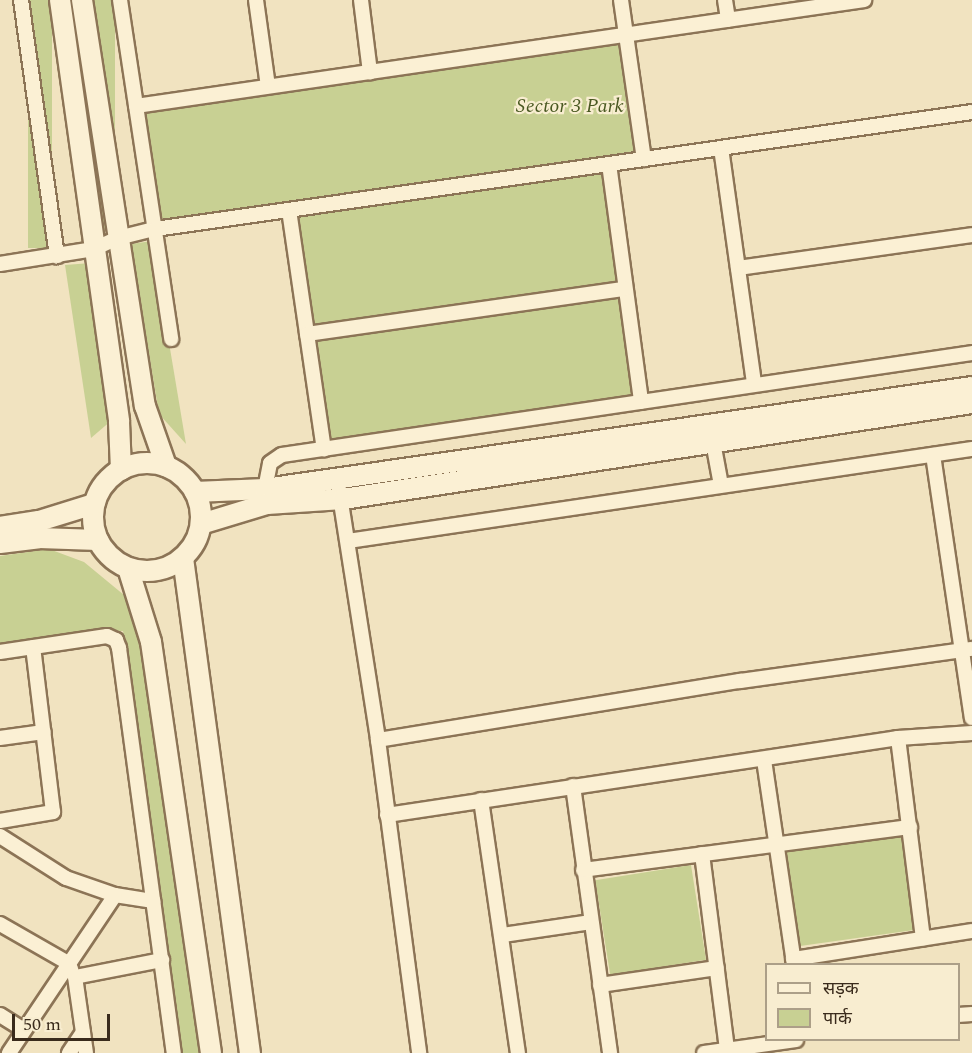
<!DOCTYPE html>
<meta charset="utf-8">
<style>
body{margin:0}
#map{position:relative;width:972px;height:1053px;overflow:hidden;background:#f1e3c0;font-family:Spectral,"Noto Sans Devanagari",serif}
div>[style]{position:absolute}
.green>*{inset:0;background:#c8d093;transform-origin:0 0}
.roads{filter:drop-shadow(2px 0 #8c7456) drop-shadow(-2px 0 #8c7456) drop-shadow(0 2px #8c7456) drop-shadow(0 -2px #8c7456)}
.street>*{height:14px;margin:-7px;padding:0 7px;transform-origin:7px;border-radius:7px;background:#fbf0d4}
.secondary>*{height:20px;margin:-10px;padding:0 10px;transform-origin:10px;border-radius:10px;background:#fbf0d4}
.secondary>.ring{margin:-10px;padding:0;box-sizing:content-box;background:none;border:20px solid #fbf0d4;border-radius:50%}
span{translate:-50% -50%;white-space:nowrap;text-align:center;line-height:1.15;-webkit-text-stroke:4.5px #f8edd0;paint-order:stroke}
.park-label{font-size:20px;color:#495821;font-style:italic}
.legend{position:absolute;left:765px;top:963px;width:195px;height:78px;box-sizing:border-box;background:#f8edd0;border:2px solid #ac9f88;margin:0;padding:8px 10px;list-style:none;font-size:18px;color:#3a2b1c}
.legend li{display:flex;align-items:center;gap:12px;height:30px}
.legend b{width:30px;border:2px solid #ac9f88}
.scale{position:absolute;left:12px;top:1014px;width:98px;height:27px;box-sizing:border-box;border:3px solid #3a2b1c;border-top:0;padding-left:8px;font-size:18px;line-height:21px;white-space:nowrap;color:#3a2b1c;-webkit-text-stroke:4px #f8edd0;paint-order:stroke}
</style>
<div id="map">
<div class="green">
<div style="left:28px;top:0;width:24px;height:248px"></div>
<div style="left:93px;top:0;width:22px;height:229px"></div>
<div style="clip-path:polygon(626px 35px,644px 159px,609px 164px,641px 402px,324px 449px,289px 210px,155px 229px,136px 106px)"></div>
<div style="clip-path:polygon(152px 241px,186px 444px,159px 414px,131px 244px)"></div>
<div style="clip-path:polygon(91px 263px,112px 420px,91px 438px,65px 265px)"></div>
<div style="clip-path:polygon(49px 549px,84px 562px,124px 595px,137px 630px,201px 1053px,182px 1053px,123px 631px,0 648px,0 556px)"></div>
<div style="left:901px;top:836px;width:95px;height:117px;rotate:82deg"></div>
<div style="left:691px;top:865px;width:96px;height:97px;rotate:81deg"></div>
</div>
<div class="roads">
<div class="street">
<div style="left:21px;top:0;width:259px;rotate:82deg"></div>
<div style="left:120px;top:0;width:343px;rotate:81.4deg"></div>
<div style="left:256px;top:0;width:87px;rotate:82.1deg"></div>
<div style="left:361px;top:0;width:73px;rotate:82.9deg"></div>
<div style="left:621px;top:0;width:161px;rotate:81.8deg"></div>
<div style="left:725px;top:0;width:20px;rotate:81deg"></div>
<div style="left:136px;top:106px;width:736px;rotate:-8.28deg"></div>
<div style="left:721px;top:148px;width:238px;rotate:82deg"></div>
<div style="left:609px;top:164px;width:240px;rotate:82.3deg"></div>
<div style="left:289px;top:210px;width:242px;rotate:81.7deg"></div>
<div style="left:0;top:264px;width:95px;rotate:-9.1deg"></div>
<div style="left:94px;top:249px;width:26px;rotate:-25deg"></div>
<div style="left:118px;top:238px;width:38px;rotate:-14deg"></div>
<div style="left:155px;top:229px;width:825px;rotate:-8.15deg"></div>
<div style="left:738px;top:268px;width:236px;rotate:-8deg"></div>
<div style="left:307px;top:334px;width:321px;rotate:-8.1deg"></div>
<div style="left:713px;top:442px;width:44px;rotate:79.5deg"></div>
<div style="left:933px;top:455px;width:266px;rotate:81.6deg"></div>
<div style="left:337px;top:477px;width:266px;rotate:81.1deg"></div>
<div style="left:378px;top:740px;width:316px;rotate:82.5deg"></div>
<div style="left:265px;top:489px;width:26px;rotate:-79deg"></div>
<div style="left:270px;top:463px;width:14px;rotate:-34deg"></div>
<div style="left:282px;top:455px;width:697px;rotate:-8.41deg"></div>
<div style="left:348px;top:541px;width:631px;rotate:-8.39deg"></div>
<div style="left:0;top:652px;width:108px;rotate:-8.5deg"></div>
<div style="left:107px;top:636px;width:10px;rotate:24deg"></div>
<div style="left:116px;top:640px;width:9px;rotate:69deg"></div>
<div style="left:119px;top:648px;width:409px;rotate:82.3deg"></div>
<div style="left:0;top:738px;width:44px;rotate:-7.8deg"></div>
<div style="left:898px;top:738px;width:202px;rotate:82.9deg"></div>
<div style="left:378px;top:740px;width:367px;rotate:-9.3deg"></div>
<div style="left:740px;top:681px;width:234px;rotate:-7.9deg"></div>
<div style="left:764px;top:760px;width:206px;rotate:81.6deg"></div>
<div style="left:573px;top:786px;width:270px;rotate:82.1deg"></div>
<div style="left:481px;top:800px;width:256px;rotate:81.7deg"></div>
<div style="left:387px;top:815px;width:517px;rotate:-8.57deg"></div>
<div style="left:898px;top:738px;width:74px;rotate:-3.9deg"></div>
<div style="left:0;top:821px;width:54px;rotate:-9.6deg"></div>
<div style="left:53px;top:812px;width:166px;rotate:-96.9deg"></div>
<div style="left:0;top:836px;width:78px;rotate:32.5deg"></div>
<div style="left:66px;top:878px;width:52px;rotate:19.1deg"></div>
<div style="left:115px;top:895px;width:39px;rotate:9deg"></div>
<div style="left:702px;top:854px;width:198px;rotate:82.7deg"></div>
<div style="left:583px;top:870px;width:330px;rotate:-7.5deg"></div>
<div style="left:0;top:924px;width:78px;rotate:29.8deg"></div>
<div style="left:68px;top:963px;width:7px;rotate:63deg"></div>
<div style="left:503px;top:935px;width:89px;rotate:-8.4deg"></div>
<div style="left:793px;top:959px;width:181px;rotate:-8.9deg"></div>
<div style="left:600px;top:985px;width:118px;rotate:-8.3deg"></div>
<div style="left:0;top:1015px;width:28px;rotate:32deg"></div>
<div style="left:958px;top:1015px;width:14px;rotate:-4deg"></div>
<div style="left:9px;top:1053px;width:190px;rotate:-56.1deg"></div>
<div style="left:69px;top:1053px;width:25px;rotate:-56deg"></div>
<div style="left:86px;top:1053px;width:77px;rotate:-98.2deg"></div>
<div style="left:75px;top:977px;width:89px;rotate:-11.1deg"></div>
<div style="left:704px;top:1053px;width:93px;rotate:-8deg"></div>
</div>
<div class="secondary">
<div style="left:60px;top:0;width:426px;rotate:82deg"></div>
<div style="left:119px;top:422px;width:48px;rotate:87.6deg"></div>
<div style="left:82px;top:0;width:411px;rotate:81.2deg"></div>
<div style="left:145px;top:406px;width:64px;rotate:70.7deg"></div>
<div class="ring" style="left:93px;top:463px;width:88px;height:88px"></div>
<div style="left:195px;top:492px;width:70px;rotate:-2.5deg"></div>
<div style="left:265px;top:489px;width:714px;rotate:-8.21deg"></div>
<div style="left:201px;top:524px;width:69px;rotate:-16.9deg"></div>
<div style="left:267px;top:504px;width:76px;rotate:-3.8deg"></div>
<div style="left:343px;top:499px;width:636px;rotate:-8.68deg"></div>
<div style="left:0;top:527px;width:39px;rotate:-9deg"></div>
<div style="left:39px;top:521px;width:58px;rotate:-17.2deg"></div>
<div style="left:0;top:543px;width:39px;rotate:-7deg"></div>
<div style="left:39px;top:538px;width:59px;rotate:1.9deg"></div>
<div style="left:183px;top:558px;width:500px;rotate:82.3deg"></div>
<div style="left:128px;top:568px;width:77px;rotate:72.7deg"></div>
<div style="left:151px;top:642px;width:415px;rotate:81.7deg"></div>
</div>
</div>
<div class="park-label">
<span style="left:570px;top:106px">Sector 3 Park</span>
</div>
<ul class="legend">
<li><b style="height:8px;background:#fbf0d4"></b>सड़क</li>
<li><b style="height:16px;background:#c8d093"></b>पार्क</li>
</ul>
<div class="scale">50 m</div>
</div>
